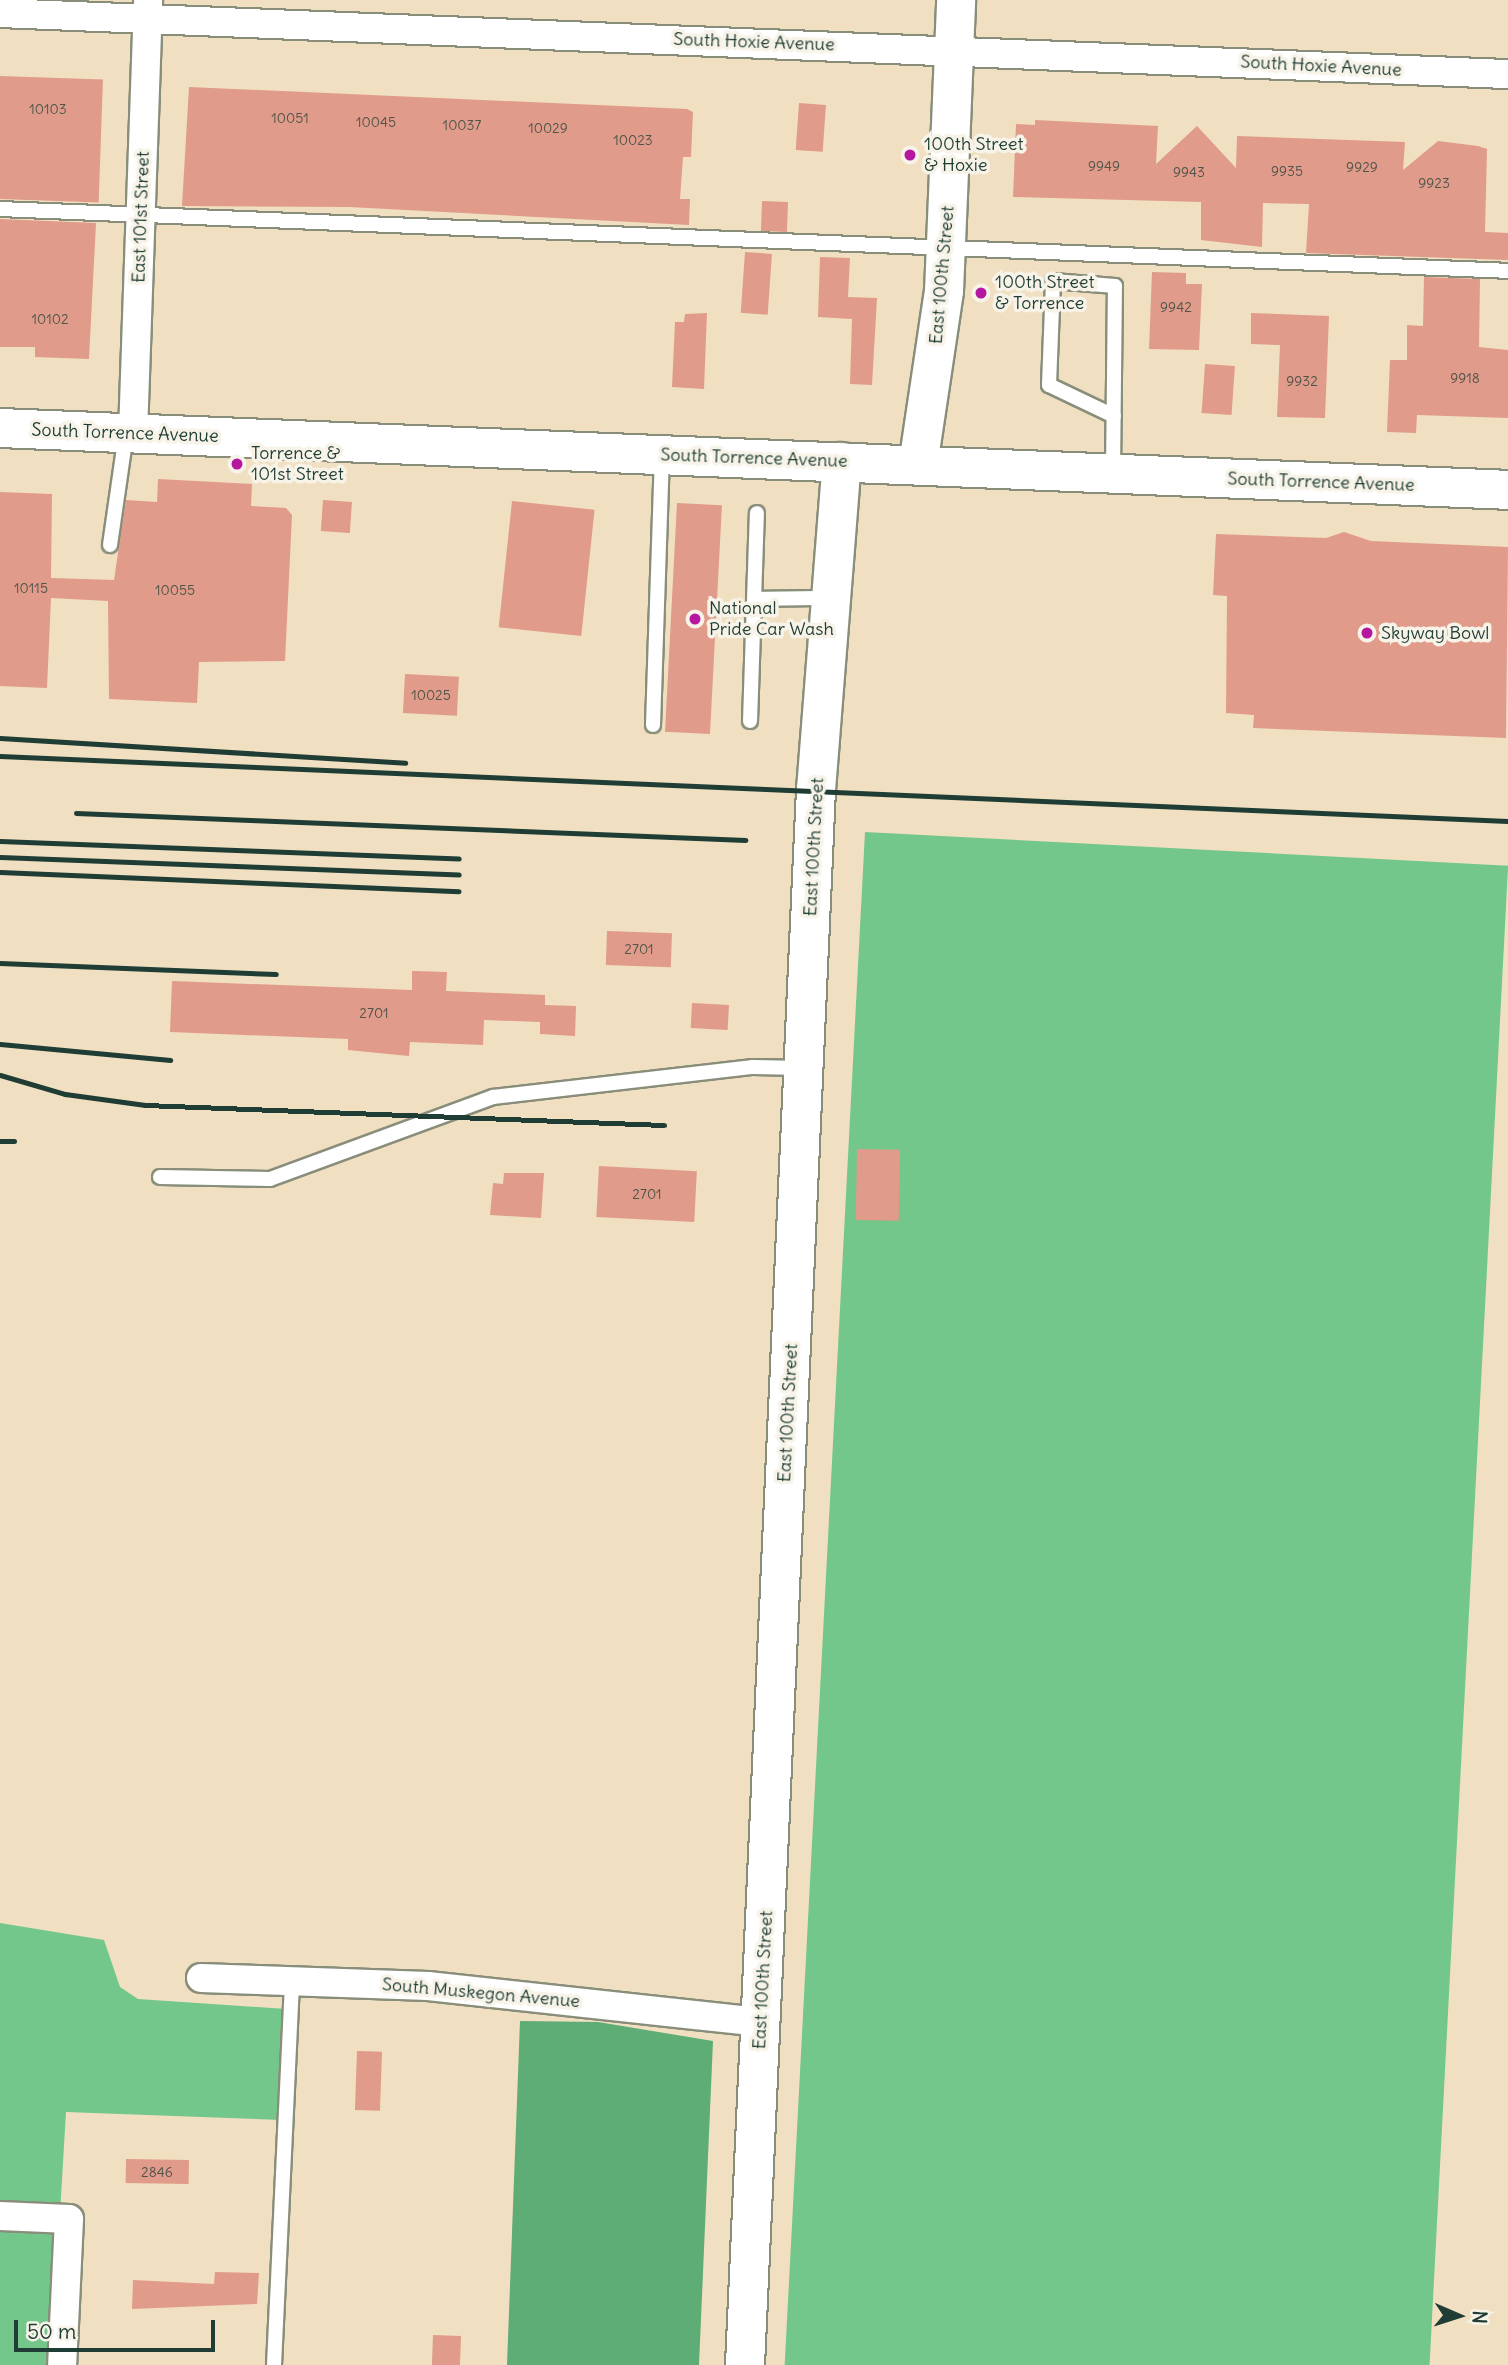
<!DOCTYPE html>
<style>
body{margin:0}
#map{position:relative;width:1508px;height:2365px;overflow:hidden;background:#f1dfc1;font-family:Delius,sans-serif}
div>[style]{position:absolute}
.green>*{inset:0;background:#73c78a;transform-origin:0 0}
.forest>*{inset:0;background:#5eac76}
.building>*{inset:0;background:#e09b8a;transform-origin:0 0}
.roads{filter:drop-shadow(2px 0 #888e7a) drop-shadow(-2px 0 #888e7a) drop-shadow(0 2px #888e7a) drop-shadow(0 -2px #888e7a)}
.lane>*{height:14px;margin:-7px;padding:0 7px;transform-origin:7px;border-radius:7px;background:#fff}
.street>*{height:28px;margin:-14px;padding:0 14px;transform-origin:14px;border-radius:14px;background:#fff}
.secondary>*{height:38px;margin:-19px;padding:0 19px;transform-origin:19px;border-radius:19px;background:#fff}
.rail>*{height:5px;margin:-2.5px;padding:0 2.5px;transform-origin:2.5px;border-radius:2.5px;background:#1f3d34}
.dots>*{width:19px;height:19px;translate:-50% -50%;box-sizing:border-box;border:4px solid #f7f3e8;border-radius:50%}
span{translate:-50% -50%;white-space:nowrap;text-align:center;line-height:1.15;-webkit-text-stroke:7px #f7f3e8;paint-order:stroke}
.number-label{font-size:14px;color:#4f544a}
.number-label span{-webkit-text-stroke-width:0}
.street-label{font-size:18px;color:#1f3d34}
.poi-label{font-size:18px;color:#1f3d34}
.left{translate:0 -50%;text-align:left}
.north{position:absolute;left:1424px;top:2281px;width:70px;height:70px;-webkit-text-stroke:5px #f7f3e8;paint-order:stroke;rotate:93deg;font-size:19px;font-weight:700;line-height:28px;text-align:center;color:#1f3d34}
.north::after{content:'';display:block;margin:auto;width:24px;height:32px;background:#1f3d34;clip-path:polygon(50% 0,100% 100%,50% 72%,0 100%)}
.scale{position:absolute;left:14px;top:2320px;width:201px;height:32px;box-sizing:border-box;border:4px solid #1f3d34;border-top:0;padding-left:9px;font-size:21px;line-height:24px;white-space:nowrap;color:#1f3d34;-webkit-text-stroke:5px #f7f3e8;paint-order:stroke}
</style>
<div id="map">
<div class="green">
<div style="left:865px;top:832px;width:644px;height:1535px;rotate:3deg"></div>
<div style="clip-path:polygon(0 1923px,104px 1940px,120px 1987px,138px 1999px,286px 2009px,282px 2120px,66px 2112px,51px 2365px,0 2365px)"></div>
</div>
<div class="forest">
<div style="clip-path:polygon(520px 2021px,598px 2022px,713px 2041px,699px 2365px,507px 2365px)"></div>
</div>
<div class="building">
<div style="left:0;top:76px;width:103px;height:123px;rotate:2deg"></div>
<div style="clip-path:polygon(189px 87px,687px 109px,693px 112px,691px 157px,683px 157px,680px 199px,690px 199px,689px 225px,349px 207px,182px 206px)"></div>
<div style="left:799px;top:103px;width:27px;height:47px;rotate:4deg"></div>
<div style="clip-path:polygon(1035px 120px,1158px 126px,1156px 164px,1197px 126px,1236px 168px,1237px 136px,1405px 142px,1403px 170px,1438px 141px,1478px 146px,1487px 149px,1485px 232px,1508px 233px,1508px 260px,1306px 253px,1309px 204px,1263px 203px,1262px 247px,1201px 240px,1201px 202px,1013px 197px,1016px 124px,1035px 125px)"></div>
<div style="left:762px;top:201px;width:26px;height:30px;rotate:2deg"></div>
<div style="clip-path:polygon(0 219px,96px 223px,89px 359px,35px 357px,35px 347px,0 347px)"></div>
<div style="left:745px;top:252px;width:27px;height:61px;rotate:4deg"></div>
<div style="clip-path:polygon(820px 257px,850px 258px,848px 297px,877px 298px,872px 385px,850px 384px,852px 319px,818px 317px)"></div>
<div style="clip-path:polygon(1152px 272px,1186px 273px,1186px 284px,1202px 284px,1199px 350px,1149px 349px)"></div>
<div style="clip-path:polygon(1424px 277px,1480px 279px,1479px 347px,1508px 350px,1508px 418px,1417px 415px,1416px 433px,1387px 432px,1390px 360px,1407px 360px,1407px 325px,1423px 326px)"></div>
<div style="clip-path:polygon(707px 313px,704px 389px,672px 387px,675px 322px,684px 322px,685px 314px)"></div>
<div style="clip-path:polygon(1251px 313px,1329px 316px,1325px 418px,1277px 417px,1280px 345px,1251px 344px)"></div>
<div style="left:1205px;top:364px;width:30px;height:49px;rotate:4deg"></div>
<div style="clip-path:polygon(158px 479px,252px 484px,251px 506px,286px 508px,292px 515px,285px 661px,199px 662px,197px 703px,109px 699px,108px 601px,51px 598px,47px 688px,0 686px,0 492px,52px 494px,51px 578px,114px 580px,126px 500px,157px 502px)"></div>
<div style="left:323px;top:500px;width:29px;height:31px;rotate:4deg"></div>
<div style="left:512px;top:501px;width:83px;height:127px;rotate:6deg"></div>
<div style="left:677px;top:503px;width:45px;height:229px;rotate:3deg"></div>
<div style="clip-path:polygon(1344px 532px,1371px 541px,1508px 547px,1506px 738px,1253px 728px,1254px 715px,1226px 713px,1227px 596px,1213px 595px,1216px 534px,1326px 538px)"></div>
<div style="left:405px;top:674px;width:54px;height:39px;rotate:3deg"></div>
<div style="left:607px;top:931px;width:65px;height:34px;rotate:2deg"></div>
<div style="clip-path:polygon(412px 971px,447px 972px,446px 991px,545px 995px,545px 1005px,576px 1006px,575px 1036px,540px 1034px,540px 1022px,484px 1020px,483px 1045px,410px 1042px,409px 1056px,348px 1050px,348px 1039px,170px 1032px,172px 981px,412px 990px)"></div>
<div style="left:692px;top:1003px;width:37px;height:25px;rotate:3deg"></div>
<div style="left:857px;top:1149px;width:43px;height:71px;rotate:1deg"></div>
<div style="left:599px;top:1166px;width:98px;height:51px;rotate:3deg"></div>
<div style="clip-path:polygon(504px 1173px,544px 1173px,541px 1218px,490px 1215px,493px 1183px,503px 1184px)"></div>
<div style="left:357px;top:2051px;width:25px;height:59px;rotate:2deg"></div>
<div style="left:126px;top:2159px;width:63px;height:24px;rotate:1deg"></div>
<div style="clip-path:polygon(215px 2272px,259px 2273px,257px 2304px,132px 2309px,133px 2280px,214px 2284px)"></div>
<div style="left:433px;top:2335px;width:28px;height:30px;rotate:2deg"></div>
</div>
<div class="roads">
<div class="lane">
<div style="left:0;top:209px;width:1509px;rotate:2.35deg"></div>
<div style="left:1113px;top:473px;width:187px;rotate:-89.4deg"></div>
<div style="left:1115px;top:286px;width:62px;rotate:-175.4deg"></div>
<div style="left:1053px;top:281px;width:104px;rotate:92.2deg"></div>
<div style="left:1049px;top:385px;width:72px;rotate:25.5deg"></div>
<div style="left:110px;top:545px;width:112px;rotate:-81.8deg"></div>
<div style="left:755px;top:599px;width:75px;rotate:-0.8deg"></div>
<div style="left:750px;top:721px;width:208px;rotate:-88.1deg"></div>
<div style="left:653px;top:725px;width:269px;rotate:-88.1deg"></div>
<div style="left:160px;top:1177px;width:110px;rotate:1deg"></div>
<div style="left:270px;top:1179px;width:238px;rotate:-20.2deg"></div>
<div style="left:493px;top:1097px;width:262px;rotate:-6.6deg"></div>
<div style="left:753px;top:1067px;width:50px;rotate:1.1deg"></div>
<div style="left:274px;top:2365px;width:383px;rotate:-87.3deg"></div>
</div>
<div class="street">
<div style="left:0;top:13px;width:1509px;rotate:2.32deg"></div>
<div style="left:133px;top:433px;width:433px;rotate:-88deg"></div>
<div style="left:201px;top:1978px;width:227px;rotate:2deg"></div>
<div style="left:428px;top:1986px;width:335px;rotate:6.2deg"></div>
<div style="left:0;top:2216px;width:69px;rotate:2.5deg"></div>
<div style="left:69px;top:2219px;width:146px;rotate:92.7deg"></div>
</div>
<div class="secondary">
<div style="left:0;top:428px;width:1509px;rotate:2.35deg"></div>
<div style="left:918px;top:465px;width:176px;rotate:-81.5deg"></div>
<div style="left:944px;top:291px;width:291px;rotate:-87.6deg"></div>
<div style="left:745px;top:2365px;width:1577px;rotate:-87.42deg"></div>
<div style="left:816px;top:790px;width:329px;rotate:-85.5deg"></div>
</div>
</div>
<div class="rail">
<div style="left:0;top:738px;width:406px;rotate:3.5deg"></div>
<div style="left:0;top:756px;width:1509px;rotate:2.47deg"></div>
<div style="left:76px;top:813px;width:670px;rotate:2.31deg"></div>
<div style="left:0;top:841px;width:459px;rotate:2.2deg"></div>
<div style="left:0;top:857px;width:459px;rotate:2.2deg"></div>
<div style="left:0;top:872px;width:459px;rotate:2.4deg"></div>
<div style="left:0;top:963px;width:276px;rotate:2.3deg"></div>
<div style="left:0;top:1044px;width:171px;rotate:5.4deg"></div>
<div style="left:0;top:1075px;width:68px;rotate:16.3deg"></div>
<div style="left:65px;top:1094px;width:81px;rotate:7.8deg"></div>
<div style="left:145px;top:1105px;width:519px;rotate:2.21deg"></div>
<div style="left:0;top:1141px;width:14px"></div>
</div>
<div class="dots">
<div style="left:910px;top:155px;background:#b5179e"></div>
<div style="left:981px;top:293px;background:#b5179e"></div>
<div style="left:237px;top:464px;background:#b5179e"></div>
<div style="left:695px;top:619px;background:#b5179e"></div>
<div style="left:1367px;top:633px;background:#b5179e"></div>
</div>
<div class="number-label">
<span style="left:48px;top:109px">10103</span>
<span style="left:290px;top:118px">10051</span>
<span style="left:376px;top:122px">10045</span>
<span style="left:462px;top:125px">10037</span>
<span style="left:548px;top:128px">10029</span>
<span style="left:633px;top:140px">10023</span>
<span style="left:1104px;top:166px">9949</span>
<span style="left:1362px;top:167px">9929</span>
<span style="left:1287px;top:171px">9935</span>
<span style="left:1189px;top:172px">9943</span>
<span style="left:1434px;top:183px">9923</span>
<span style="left:1176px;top:307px">9942</span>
<span style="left:50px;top:319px">10102</span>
<span style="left:1465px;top:378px">9918</span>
<span style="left:1302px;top:381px">9932</span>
<span style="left:31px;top:588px">10115</span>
<span style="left:175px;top:590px">10055</span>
<span style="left:431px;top:695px">10025</span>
<span style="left:639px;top:949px">2701</span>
<span style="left:374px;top:1013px">2701</span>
<span style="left:647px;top:1194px">2701</span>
<span style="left:157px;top:2172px">2846</span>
</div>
<div class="street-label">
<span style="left:754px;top:42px;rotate:2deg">South Hoxie Avenue</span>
<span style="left:1321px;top:66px;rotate:3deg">South Hoxie Avenue</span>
<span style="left:141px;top:217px;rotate:-88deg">East 101st Street</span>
<span style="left:942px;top:275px;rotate:-85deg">East 100th Street</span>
<span style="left:125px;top:433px;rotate:2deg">South Torrence Avenue</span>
<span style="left:754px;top:458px;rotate:2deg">South Torrence Avenue</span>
<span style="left:1321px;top:482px;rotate:2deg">South Torrence Avenue</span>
<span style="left:814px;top:847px;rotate:-87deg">East 100th Street</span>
<span style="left:788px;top:1413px;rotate:-87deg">East 100th Street</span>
<span style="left:763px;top:1980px;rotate:-87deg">East 100th Street</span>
<span style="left:481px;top:1993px;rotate:5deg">South Muskegon Avenue</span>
</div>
<div class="poi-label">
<span class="left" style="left:924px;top:155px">100th Street<br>&amp; Hoxie</span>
<span class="left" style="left:995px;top:293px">100th Street<br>&amp; Torrence</span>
<span class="left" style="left:251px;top:464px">Torrence &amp;<br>101st Street</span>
<span class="left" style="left:709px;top:619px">National<br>Pride Car Wash</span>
<span class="left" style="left:1381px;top:633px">Skyway Bowl</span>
</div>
<div class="north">N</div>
<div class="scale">50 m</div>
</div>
